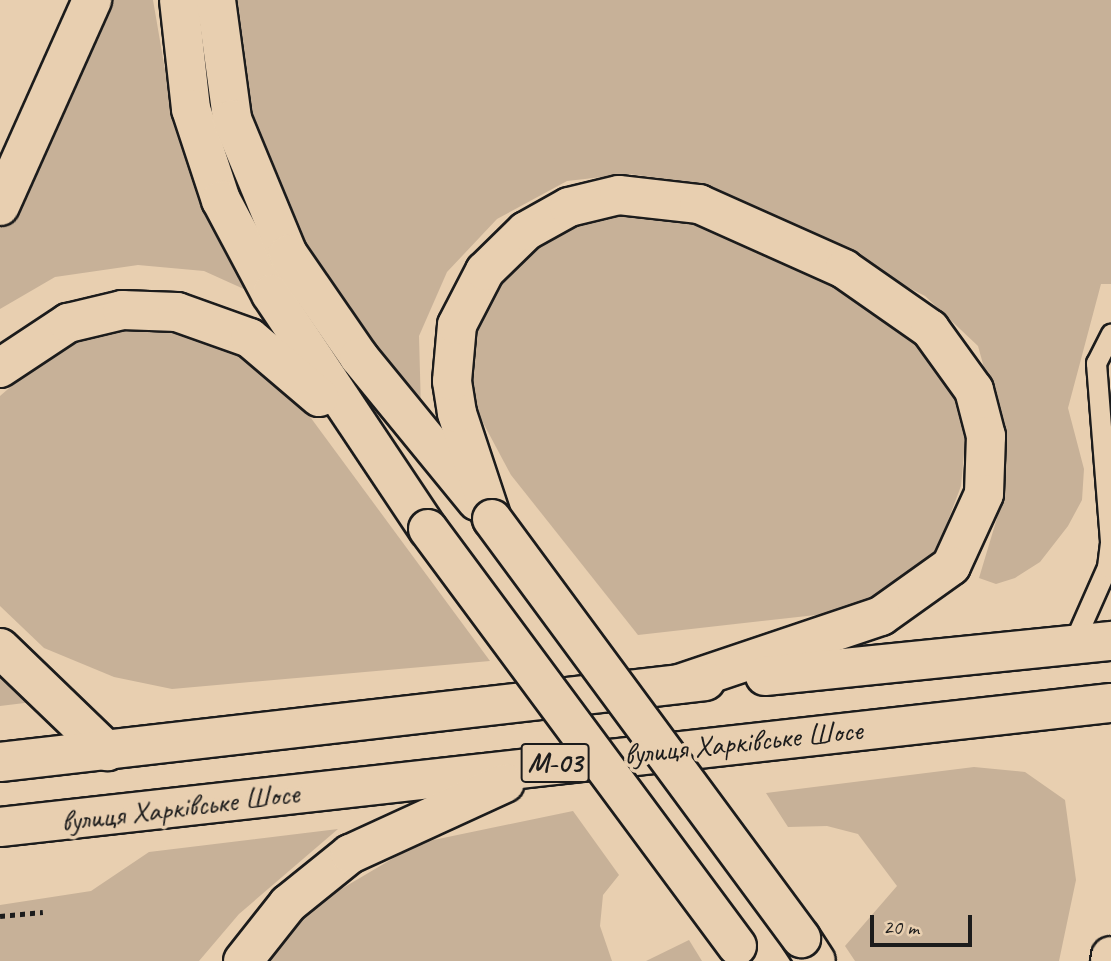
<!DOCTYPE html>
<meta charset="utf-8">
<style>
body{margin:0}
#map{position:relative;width:1111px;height:961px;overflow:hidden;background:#e8cfb0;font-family:Caveat,sans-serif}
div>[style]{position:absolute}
.green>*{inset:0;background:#c7b198}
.path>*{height:4.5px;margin-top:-2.25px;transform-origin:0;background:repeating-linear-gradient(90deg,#1c1c1c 0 5px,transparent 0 10px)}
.roads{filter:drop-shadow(2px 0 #1c1c1c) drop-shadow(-2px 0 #1c1c1c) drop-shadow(0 2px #1c1c1c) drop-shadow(0 -2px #1c1c1c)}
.service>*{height:19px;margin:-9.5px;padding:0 9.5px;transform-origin:9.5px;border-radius:9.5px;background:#e8cfb0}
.trunk>*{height:38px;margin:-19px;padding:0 19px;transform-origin:19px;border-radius:19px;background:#e8cfb0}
.bridges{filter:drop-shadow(2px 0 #1c1c1c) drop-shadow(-2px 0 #1c1c1c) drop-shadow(0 2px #1c1c1c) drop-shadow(0 -2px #1c1c1c)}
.trunk-bridge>*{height:38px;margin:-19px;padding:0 19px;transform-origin:19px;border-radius:19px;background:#e8cfb0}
span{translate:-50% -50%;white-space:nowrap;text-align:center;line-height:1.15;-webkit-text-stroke:7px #e8cfb0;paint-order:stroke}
.shield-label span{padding:2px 5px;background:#e8cfb0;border:2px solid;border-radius:5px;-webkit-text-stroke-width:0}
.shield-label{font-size:28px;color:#1c1c1c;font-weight:700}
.street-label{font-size:30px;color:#1c1c1c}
.scale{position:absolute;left:870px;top:915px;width:102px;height:32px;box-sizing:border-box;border:4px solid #1c1c1c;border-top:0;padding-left:9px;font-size:21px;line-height:24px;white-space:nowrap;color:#1c1c1c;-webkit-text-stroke:5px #e8cfb0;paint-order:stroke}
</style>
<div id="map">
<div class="green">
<div style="clip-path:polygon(99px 0,153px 0,170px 99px,194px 177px,257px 295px,204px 271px,138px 265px,55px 277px,0 309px,0 226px)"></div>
<div style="clip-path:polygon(237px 0,1111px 0,1111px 284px,1101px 284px,1068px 408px,1084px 469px,1082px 500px,1068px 526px,1040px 562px,1015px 578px,996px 584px,979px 578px,1000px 508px,1007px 451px,978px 346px,925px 296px,703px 184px,629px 174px,567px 181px,497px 219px,447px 272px,419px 336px,421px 410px,306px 248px,250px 132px)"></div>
<div style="clip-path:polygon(625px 203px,676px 207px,754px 242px,888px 315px,949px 382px,966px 432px,961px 486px,935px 555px,897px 594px,843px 612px,638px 635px,511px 475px,472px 402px,467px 333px,503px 265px,552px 227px)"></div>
<div style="clip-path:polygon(118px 330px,186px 330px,236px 349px,294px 395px,490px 661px,172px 689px,114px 677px,44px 648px,0 606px,0 396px,52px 351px)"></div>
<div style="clip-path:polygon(0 666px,41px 701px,0 706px)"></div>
<div style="clip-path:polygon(974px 767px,1025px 772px,1065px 800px,1076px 880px,1059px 961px,855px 961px,845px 946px,897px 886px,858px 834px,827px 826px,788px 827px,766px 793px)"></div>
<div style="clip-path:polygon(573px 811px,619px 875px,603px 895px,600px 926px,612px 961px,265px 961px,309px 908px,419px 843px)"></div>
<div style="clip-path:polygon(338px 829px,239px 914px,199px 961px,0 961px,0 905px,91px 891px,149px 852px)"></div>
<div style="clip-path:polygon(689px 940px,702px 961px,646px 961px)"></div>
</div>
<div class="path">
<div style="left:0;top:916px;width:43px;rotate:-5.3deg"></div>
</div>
<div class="roads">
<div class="service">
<div style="left:1072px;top:646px;width:86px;rotate:-66.1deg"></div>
<div style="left:1107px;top:567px;width:26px;rotate:-83deg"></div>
<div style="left:1110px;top:541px;width:179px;rotate:-94.5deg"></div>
<div style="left:1096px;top:363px;width:33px;rotate:-63deg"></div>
</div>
<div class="trunk">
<div style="left:179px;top:0;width:110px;rotate:83.7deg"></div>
<div style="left:191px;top:109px;width:96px;rotate:71.8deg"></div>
<div style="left:221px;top:200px;width:106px;rotate:62deg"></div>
<div style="left:271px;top:294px;width:283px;rotate:56.3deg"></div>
<div style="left:216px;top:0;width:120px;rotate:82.3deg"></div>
<div style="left:232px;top:119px;width:146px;rotate:67.5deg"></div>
<div style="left:288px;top:254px;width:125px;rotate:55.4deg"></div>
<div style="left:359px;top:357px;width:186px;rotate:50.7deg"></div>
<div style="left:0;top:206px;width:226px;rotate:-65.9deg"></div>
<div style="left:0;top:368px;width:82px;rotate:-33.5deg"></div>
<div style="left:68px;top:323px;width:56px;rotate:-13.5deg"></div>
<div style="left:122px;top:310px;width:55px;rotate:2.1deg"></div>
<div style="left:177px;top:312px;width:77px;rotate:19.6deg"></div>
<div style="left:250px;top:338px;width:91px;rotate:40.5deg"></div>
<div style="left:492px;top:519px;width:112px;rotate:-108.3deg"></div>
<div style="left:457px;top:413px;width:32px;rotate:-99deg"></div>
<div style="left:452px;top:381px;width:56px;rotate:-84.9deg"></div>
<div style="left:457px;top:325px;width:61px;rotate:-62.6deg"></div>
<div style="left:485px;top:271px;width:57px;rotate:-44.3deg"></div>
<div style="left:526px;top:231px;width:49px;rotate:-29.2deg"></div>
<div style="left:569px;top:207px;width:51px;rotate:-13.5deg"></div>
<div style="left:619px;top:195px;width:81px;rotate:6.4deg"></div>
<div style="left:699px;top:204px;width:159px;rotate:24.1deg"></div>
<div style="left:844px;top:269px;width:105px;rotate:34.9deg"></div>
<div style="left:930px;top:329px;width:75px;rotate:54.2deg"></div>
<div style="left:974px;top:390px;width:48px;rotate:75.4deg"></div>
<div style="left:986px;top:436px;width:58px;rotate:92deg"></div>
<div style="left:984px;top:494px;width:79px;rotate:114.6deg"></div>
<div style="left:951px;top:566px;width:86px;rotate:144.5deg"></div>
<div style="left:881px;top:616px;width:213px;rotate:161.4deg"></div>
<div style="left:0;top:648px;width:149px;rotate:43.9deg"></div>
<div style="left:765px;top:676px;width:348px;rotate:-5.8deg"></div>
<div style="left:0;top:762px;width:710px;rotate:-6.55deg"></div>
<div style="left:0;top:827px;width:1118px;rotate:-6.37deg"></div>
<div style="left:801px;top:938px;width:27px;rotate:57deg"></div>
<div style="left:243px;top:961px;width:73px;rotate:-51.7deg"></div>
<div style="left:288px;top:904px;width:80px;rotate:-38.9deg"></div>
<div style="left:350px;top:854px;width:170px;rotate:-24.6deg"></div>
<div style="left:1110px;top:961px;width:5px;rotate:-79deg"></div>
</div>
</div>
<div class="bridges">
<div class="trunk-bridge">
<div style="left:492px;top:519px;width:521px;rotate:53.59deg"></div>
<div style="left:428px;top:529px;width:519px;rotate:53.46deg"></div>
</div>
</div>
<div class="shield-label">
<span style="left:555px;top:763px">М-03</span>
</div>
<div class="street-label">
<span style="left:743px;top:742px;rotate:-6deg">вулиця Харківське Шосе</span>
<span style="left:180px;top:807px;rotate:-7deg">вулиця Харківське Шосе</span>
</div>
<div class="scale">20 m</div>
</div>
